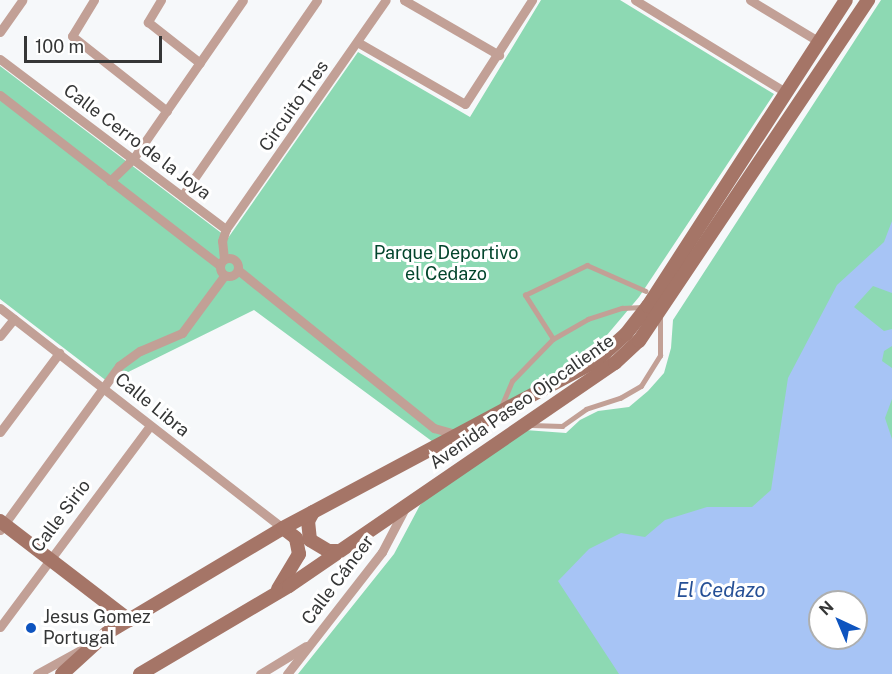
<!DOCTYPE html>
<meta charset="utf-8">
<style>
body{margin:0}
#map{position:relative;width:892px;height:674px;overflow:hidden;background:#f6f8fa;font-family:"Public Sans",sans-serif}
div>[style]{position:absolute}
.green>*{inset:0;background:#8dd9b3}
.water>*{inset:0;background:#a7c4f5}
.lane>*{height:4.5px;margin:-2.25px;padding:0 2.25px;transform-origin:2.25px;border-radius:2.25px;background:#c2a096}
.street>*{height:9px;margin:-4.5px;padding:0 4.5px;transform-origin:4.5px;border-radius:4.5px;background:#c2a096}
.street>.ring{margin:-4.5px;padding:0;box-sizing:content-box;background:none;border:9px solid #c2a096;border-radius:50%}
.secondary>*{height:14px;margin:-7px;padding:0 7px;transform-origin:7px;border-radius:7px;background:#a57567}
.dots>*{width:16px;height:16px;translate:-50% -50%;box-sizing:border-box;border:3px solid #fff;border-radius:50%}
span{translate:-50% -50%;white-space:nowrap;text-align:center;line-height:1.15;-webkit-text-stroke:6px #fff;paint-order:stroke}
.street-label{font-size:18px;color:#353636}
.park-label{font-size:18px;color:#03452d}
.poi-label{font-size:18px;color:#353636}
.left{translate:0 -50%;text-align:left}
.water-label{font-size:20px;color:#265096;font-style:italic}
.north{position:absolute;left:808px;top:590px;width:60px;height:60px;box-sizing:border-box;background:#fff;border:2px solid #aeafaf;border-radius:50%;rotate:316deg;font-size:16px;font-weight:700;line-height:24px;text-align:center;color:#353636}
.north::after{content:'';display:block;margin:auto;width:21px;height:27px;background:#0e54bf;clip-path:polygon(50% 0,100% 100%,50% 72%,0 100%)}
.scale{position:absolute;left:24px;top:36px;width:138px;height:27px;box-sizing:border-box;border:3px solid #353636;border-top:0;padding-left:8px;font-size:18px;line-height:21px;white-space:nowrap;color:#353636;-webkit-text-stroke:4px #fff;paint-order:stroke}
</style>
<div id="map">
<div class="green">
<div style="clip-path:polygon(541px 0,620px 0,774px 94px,639px 297px,591px 354px,516px 399px,433px 442px,254px 310px,108px 382px,0 299px,0 66px,228px 238px,358px 52px,470px 117px)"></div>
<div style="clip-path:polygon(evenodd,881px 0,892px 0,892px 674px,298px 674px,394px 554px,420px 505px,459px 469px,525px 430px,566px 433px,580px 420px,598px 411px,629px 407px,648px 391px,664px 373px,671px 348px,673px 320px,881px 0,820px 602px,856px 602px,856px 638px,820px 638px,820px 602px)"></div>
</div>
<div class="water">
<div style="clip-path:polygon(evenodd,892px 221px,892px 293px,873px 286px,854px 307px,884px 331px,892px 329px,892px 346px,884px 351px,882px 361px,892px 368px,892px 399px,885px 418px,892px 439px,892px 674px,619px 674px,558px 581px,589px 549px,621px 533px,645px 537px,665px 520px,707px 507px,752px 507px,771px 490px,788px 378px,837px 285px,884px 242px,892px 221px,820px 602px,856px 602px,856px 638px,820px 638px,820px 602px)"></div>
</div>
<div class="lane">
<div style="left:553px;top:339px;width:52px;rotate:-122.5deg"></div>
<div style="left:525px;top:295px;width:69px;rotate:-25.8deg"></div>
<div style="left:587px;top:265px;width:64px;rotate:23.8deg"></div>
<div style="left:501px;top:407px;width:28px;rotate:-67deg"></div>
<div style="left:512px;top:381px;width:59px;rotate:-45.7deg"></div>
<div style="left:553px;top:339px;width:40px;rotate:-29.7deg"></div>
<div style="left:588px;top:319px;width:36px;rotate:-18deg"></div>
<div style="left:622px;top:308px;width:20px;rotate:-3deg"></div>
<div style="left:531px;top:425px;width:31px;rotate:2deg"></div>
<div style="left:562px;top:426px;width:29px;rotate:-35deg"></div>
<div style="left:586px;top:409px;width:36px;rotate:-18deg"></div>
<div style="left:620px;top:398px;width:24px;rotate:-30deg"></div>
<div style="left:641px;top:386px;width:36px;rotate:-58deg"></div>
<div style="left:660px;top:356px;width:39px;rotate:-90deg"></div>
</div>
<div class="street">
<div style="left:94px;top:0;width:42px;rotate:121.4deg"></div>
<div style="left:72px;top:36px;width:121px;rotate:38.3deg"></div>
<div style="left:161px;top:0;width:26px;rotate:121deg"></div>
<div style="left:148px;top:22px;width:66px;rotate:38.3deg"></div>
<div style="left:404px;top:0;width:110px;rotate:30.1deg"></div>
<div style="left:635px;top:0;width:176px;rotate:31.5deg"></div>
<div style="left:750px;top:0;width:79px;rotate:31.1deg"></div>
<div style="left:0;top:32px;width:39px;rotate:-55deg"></div>
<div style="left:359px;top:43px;width:122px;rotate:29.9deg"></div>
<div style="left:465px;top:104px;width:124px;rotate:-57.2deg"></div>
<div style="left:0;top:59px;width:283px;rotate:37deg"></div>
<div style="left:0;top:95px;width:277px;rotate:37.8deg"></div>
<div style="left:110px;top:181px;width:32px;rotate:-44deg"></div>
<div style="left:133px;top:159px;width:193px;rotate:-55.3deg"></div>
<div style="left:182px;top:196px;width:238px;rotate:-55.4deg"></div>
<div class="ring" style="left:220px;top:258px;width:9px;height:9px"></div>
<div style="left:224px;top:259px;width:18px;rotate:-96deg"></div>
<div style="left:222px;top:241px;width:13px;rotate:-72deg"></div>
<div style="left:226px;top:229px;width:279px;rotate:-55.1deg"></div>
<div style="left:238px;top:270px;width:252px;rotate:38.9deg"></div>
<div style="left:434px;top:428px;width:25px;rotate:16deg"></div>
<div style="left:0;top:308px;width:358px;rotate:37.9deg"></div>
<div style="left:0;top:336px;width:22px;rotate:-51deg"></div>
<div style="left:0;top:432px;width:99px;rotate:-53.2deg"></div>
<div style="left:0;top:530px;width:203px;rotate:-54deg"></div>
<div style="left:119px;top:366px;width:26px;rotate:-36deg"></div>
<div style="left:140px;top:351px;width:46px;rotate:-23.2deg"></div>
<div style="left:182px;top:333px;width:71px;rotate:-53.6deg"></div>
<div style="left:0;top:627px;width:251px;rotate:-53.3deg"></div>
<div style="left:37px;top:674px;width:54px;rotate:-29deg"></div>
<div style="left:260px;top:674px;width:54px;rotate:-31.3deg"></div>
<div style="left:287px;top:674px;width:155px;rotate:-52.1deg"></div>
<div style="left:382px;top:552px;width:50px;rotate:-62.4deg"></div>
</div>
<div class="secondary">
<div style="left:313px;top:512px;width:10px;rotate:119deg"></div>
<div style="left:308px;top:521px;width:19px;rotate:84deg"></div>
<div style="left:310px;top:540px;width:21px;rotate:31deg"></div>
<div style="left:328px;top:551px;width:9px"></div>
<div style="left:0;top:521px;width:163px;rotate:37.5deg"></div>
<div style="left:278px;top:589px;width:41px;rotate:-59deg"></div>
<div style="left:299px;top:554px;width:16px;rotate:-101deg"></div>
<div style="left:296px;top:538px;width:16px;rotate:-142deg"></div>
<div style="left:62px;top:674px;width:61px;rotate:-42.3deg"></div>
<div style="left:107px;top:633px;width:205px;rotate:-30.8deg"></div>
<div style="left:283px;top:528px;width:356px;rotate:-28.1deg"></div>
<div style="left:597px;top:360px;width:39px;rotate:-42deg"></div>
<div style="left:626px;top:334px;width:36px;rotate:-52deg"></div>
<div style="left:648px;top:306px;width:364px;rotate:-57.1deg"></div>
<div style="left:140px;top:674px;width:173px;rotate:-30.6deg"></div>
<div style="left:289px;top:586px;width:395px;rotate:-34.4deg"></div>
<div style="left:615px;top:363px;width:33px;rotate:-43deg"></div>
<div style="left:639px;top:341px;width:411px;rotate:-56.1deg"></div>
</div>
<div class="dots">
<div style="left:31px;top:628px;background:#0e54bf"></div>
</div>
<div class="street-label">
<span style="left:294px;top:106px;rotate:-55deg">Circuito Tres</span>
<span style="left:137px;top:142px;rotate:37deg">Calle Cerro de la Joya</span>
<span style="left:522px;top:402px;rotate:-35deg">Avenida Paseo Ojocaliente</span>
<span style="left:152px;top:405px;rotate:39deg">Calle Libra</span>
<span style="left:61px;top:516px;rotate:-53deg">Calle Sirio</span>
<span style="left:338px;top:580px;rotate:-53deg">Calle Cáncer</span>
</div>
<div class="park-label">
<span style="left:446px;top:264px">Parque Deportivo<br>el Cedazo</span>
</div>
<div class="poi-label">
<span class="left" style="left:43px;top:628px">Jesus Gomez<br>Portugal</span>
</div>
<div class="water-label">
<span style="left:721px;top:590px">El Cedazo</span>
</div>
<div class="north">N</div>
<div class="scale">100 m</div>
</div>
